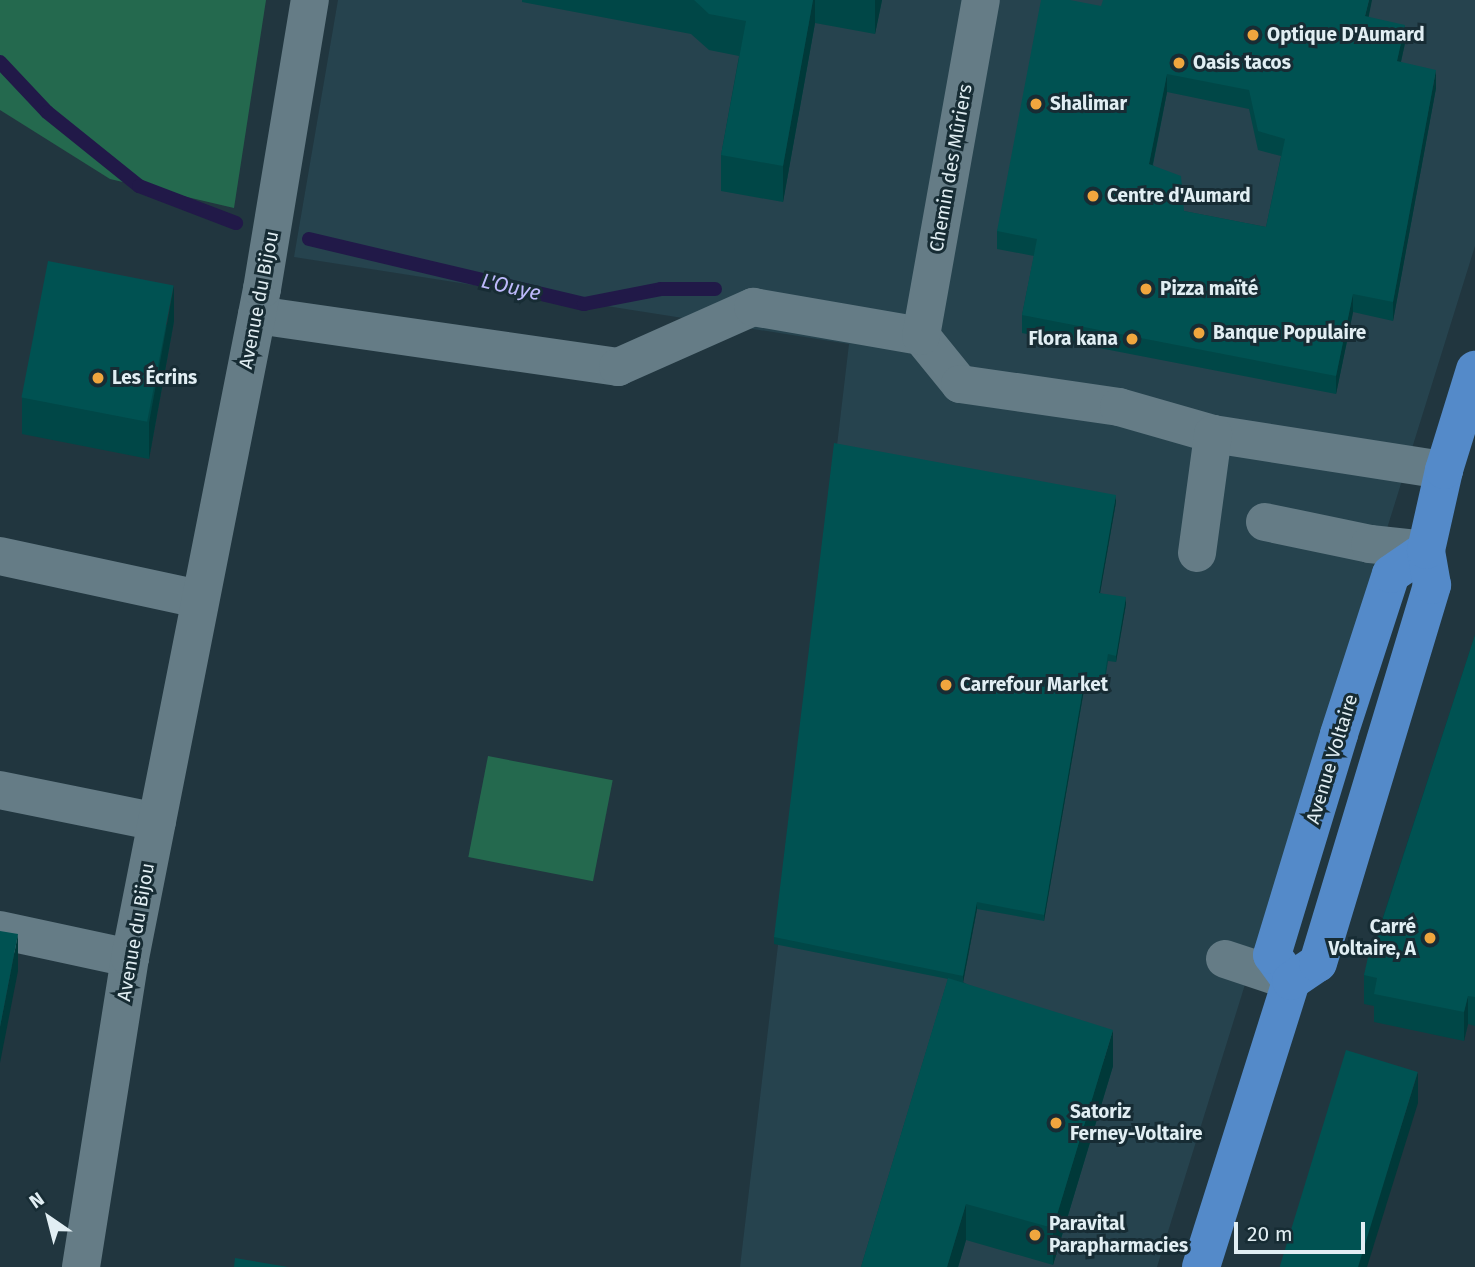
<!DOCTYPE html>
<meta charset="utf-8">
<style>
body{margin:0}
#map{position:relative;width:1475px;height:1267px;overflow:hidden;background:#21363f;font-family:"Fira Sans",sans-serif}
div>[style]{position:absolute}
.built>*{inset:0;background:#26434e}
.green>*{inset:0;background:#24694e;transform-origin:0 0}
.stream>*{height:14px;margin:-7px;padding:0 7px;transform-origin:7px;border-radius:7px;background:#211948}
.minor>*{height:38px;margin:-19px;padding:0 19px;transform-origin:19px;border-radius:19px;background:#657c86}
.major>*{height:38px;margin:-19px;padding:0 19px;transform-origin:19px;border-radius:19px;background:#548ac9}
.wall>*{inset:0;background:#004747}
.shaded-wall>*{inset:0;background:#003939}
.building>*{inset:0;background:#005252;transform-origin:0 0}
.dots>*{width:19px;height:19px;translate:-50% -50%;box-sizing:border-box;border:4px solid #172c34;border-radius:50%}
span{translate:-50% -50%;white-space:nowrap;text-align:center;line-height:1.15;-webkit-text-stroke:6px #172c34;paint-order:stroke}
.poi-label{font-size:19px;color:#e1eef3;font-weight:700}
.left{translate:0 -50%;text-align:left}
.right{translate:-100% -50%;text-align:right}
.street-label{font-size:19px;color:#e1eef3}
.water-label{font-size:21px;color:#bdb9fb;font-style:italic}
.north{position:absolute;left:14px;top:1183px;width:70px;height:70px;-webkit-text-stroke:5px #172c34;paint-order:stroke;rotate:325deg;font-size:19px;font-weight:700;line-height:28px;text-align:center;color:#e1eef3}
.north::after{content:'';display:block;margin:auto;width:24px;height:32px;background:#e1eef3;clip-path:polygon(50% 0,100% 100%,50% 72%,0 100%)}
.scale{position:absolute;left:1234px;top:1222px;width:131px;height:32px;box-sizing:border-box;border:4px solid #e1eef3;border-top:0;padding-left:9px;font-size:21px;line-height:24px;white-space:nowrap;color:#e1eef3;-webkit-text-stroke:5px #172c34;paint-order:stroke}
</style>
<div id="map">
<div class="built">
<div style="clip-path:polygon(338px 0,1475px 0,1475px 246px,1157px 1267px,740px 1267px,849px 344px,294px 257px)"></div>
</div>
<div class="green">
<div style="clip-path:polygon(0 0,266px 0,234px 208px,110px 179px,0 110px)"></div>
<div style="left:488px;top:756px;width:127px;height:103px;rotate:11deg"></div>
</div>
<div class="stream">
<div style="left:0;top:62px;width:69px;rotate:46.8deg"></div>
<div style="left:47px;top:112px;width:118px;rotate:38.8deg"></div>
<div style="left:139px;top:186px;width:104px;rotate:20.9deg"></div>
<div style="left:309px;top:239px;width:283px;rotate:13.3deg"></div>
<div style="left:584px;top:304px;width:78px;rotate:-11deg"></div>
<div style="left:661px;top:289px;width:54px"></div>
</div>
<div class="minor">
<div style="left:257px;top:315px;width:365px;rotate:8.2deg"></div>
<div style="left:618px;top:367px;width:148px;rotate:-24deg"></div>
<div style="left:753px;top:307px;width:170px;rotate:9.8deg"></div>
<div style="left:921px;top:336px;width:62px;rotate:50.9deg"></div>
<div style="left:960px;top:384px;width:161px;rotate:8.2deg"></div>
<div style="left:1119px;top:407px;width:98px;rotate:16deg"></div>
<div style="left:1213px;top:434px;width:234px;rotate:8.9deg"></div>
<div style="left:921px;top:336px;width:341px;rotate:-79.9deg"></div>
<div style="left:1265px;top:522px;width:107px;rotate:11.8deg"></div>
<div style="left:1370px;top:544px;width:56px;rotate:6.1deg"></div>
<div style="left:1197px;top:553px;width:120px;rotate:-82.3deg"></div>
<div style="left:0;top:556px;width:204px;rotate:12.2deg"></div>
<div style="left:0;top:790px;width:160px;rotate:11.5deg"></div>
<div style="left:0;top:930px;width:133px;rotate:12.2deg"></div>
<div style="left:1225px;top:959px;width:70px;rotate:18.4deg"></div>
<div style="left:81px;top:1267px;width:313px;rotate:-81deg"></div>
<div style="left:130px;top:958px;width:682px;rotate:-78.84deg"></div>
<div style="left:262px;top:289px;width:293px;rotate:-80.6deg"></div>
</div>
<div class="major">
<div style="left:1291px;top:981px;width:32px;rotate:-126deg"></div>
<div style="left:1272px;top:955px;width:231px;rotate:-73.1deg"></div>
<div style="left:1339px;top:734px;width:168px;rotate:-72deg"></div>
<div style="left:1391px;top:574px;width:42px;rotate:-34.4deg"></div>
<div style="left:1201px;top:1267px;width:300px;rotate:-72.5deg"></div>
<div style="left:1291px;top:981px;width:32px;rotate:-34deg"></div>
<div style="left:1318px;top:963px;width:395px;rotate:-73.2deg"></div>
<div style="left:1432px;top:585px;width:36px;rotate:-100deg"></div>
<div style="left:1426px;top:550px;width:82px;rotate:-77.3deg"></div>
<div style="left:1444px;top:470px;width:105px;rotate:-72.8deg"></div>
</div>
<div class="wall">
<div style="clip-path:polygon(522px 0,882px 0,875px 34px,815px 23px,783px 202px,721px 191px,721px 155px,739px 56px,709px 50px,691px 34px,522px 2px)"></div>
<div style="clip-path:polygon(evenodd,1101px 6px,1369px 17px,1405px 43px,1401px 62px,1436px 88px,1393px 321px,1353px 312px,1336px 394px,1022px 333px,1022px 315px,1034px 256px,997px 249px,997px 231px,1101px 6px,1167px 92px,1249px 109px,1258px 150px,1281px 156px,1266px 227px,1184px 211px,1153px 165px,1167px 92px)"></div>
<div style="clip-path:polygon(174px 321px,149px 459px,22px 434px,22px 398px)"></div>
<div style="clip-path:polygon(1116px 502px,1100px 593px,1126px 604px,1116px 662px,1108px 661px,1104px 687px,1085px 684px,1044px 921px,977px 909px,963px 982px,1113px 1066px,1053px 1265px,966px 1240px,958px 1267px,861px 1267px,948px 979px,774px 944px,774px 937px)"></div>
<div style="clip-path:polygon(1475px 635px,1475px 1026px,1468px 1024px,1464px 1041px,1374px 1022px,1374px 1006px,1364px 1004px,1364px 975px)"></div>
</div>
<div class="shaded-wall">
<div style="clip-path:polygon(813px 0,815px 0,815px 23px,783px 202px,783px 166px)"></div>
<div style="clip-path:polygon(875px 0,882px 0,875px 34px)"></div>
<div style="clip-path:polygon(1369px 0,1372px 0,1365px 35px,1365px 16px)"></div>
<div style="clip-path:polygon(1405px 25px,1405px 43px,1397px 79px,1397px 61px)"></div>
<div style="clip-path:polygon(1436px 70px,1436px 88px,1393px 321px,1393px 302px)"></div>
<div style="clip-path:polygon(1167px 74px,1167px 92px,1149px 183px,1149px 164px)"></div>
<div style="clip-path:polygon(174px 285px,174px 321px,149px 459px,149px 423px)"></div>
<div style="clip-path:polygon(1353px 294px,1353px 312px,1336px 394px,1336px 376px)"></div>
<div style="clip-path:polygon(1116px 495px,1116px 502px,1099px 599px,1099px 593px)"></div>
<div style="clip-path:polygon(1126px 597px,1126px 604px,1116px 662px,1116px 656px)"></div>
<div style="clip-path:polygon(1085px 677px,1085px 684px,1044px 921px,1044px 915px)"></div>
<div style="clip-path:polygon(977px 902px,977px 909px,963px 983px,963px 976px)"></div>
<div style="clip-path:polygon(18px 934px,18px 971px,0 1063px,0 1027px)"></div>
<div style="clip-path:polygon(1468px 996px,1468px 1024px,1464px 1041px,1464px 1012px)"></div>
<div style="clip-path:polygon(1113px 1030px,1113px 1066px,1053px 1265px,1053px 1228px)"></div>
<div style="clip-path:polygon(1418px 1072px,1418px 1103px,1367px 1267px,1357px 1267px)"></div>
<div style="clip-path:polygon(966px 1204px,966px 1240px,958px 1267px,947px 1267px)"></div>
</div>
<div class="building">
<div style="clip-path:polygon(694px 0,813px 0,783px 166px,721px 155px,746px 21px,709px 14px)"></div>
<div style="clip-path:polygon(evenodd,1041px 0,1070px 0,1101px 6px,1103px 0,1369px 0,1365px 16px,1405px 25px,1397px 61px,1436px 70px,1393px 302px,1353px 294px,1336px 376px,1022px 315px,1037px 239px,997px 231px,1041px 0,1167px 74px,1249px 90px,1258px 131px,1285px 139px,1266px 227px,1184px 211px,1181px 176px,1149px 164px,1167px 74px)"></div>
<div style="left:48px;top:261px;width:128px;height:139px;rotate:11deg"></div>
<div style="clip-path:polygon(834px 443px,1116px 495px,1099px 593px,1126px 597px,1116px 656px,1108px 654px,1104px 680px,1085px 677px,1044px 915px,977px 902px,963px 976px,774px 937px)"></div>
<div style="clip-path:polygon(1475px 635px,1475px 997px,1468px 996px,1464px 1012px,1374px 994px,1377px 978px,1364px 975px,1372px 939px,1376px 940px)"></div>
<div style="clip-path:polygon(0 931px,18px 934px,0 1027px)"></div>
<div style="clip-path:polygon(948px 978px,1113px 1030px,1053px 1228px,966px 1204px,947px 1267px,861px 1267px)"></div>
<div style="left:1346px;top:1050px;width:75px;height:228px;rotate:17deg"></div>
<div style="clip-path:polygon(235px 1258px,288px 1267px,234px 1267px)"></div>
</div>
<div class="dots">
<div style="left:1253px;top:35px;background:#f0a63e"></div>
<div style="left:1179px;top:63px;background:#f0a63e"></div>
<div style="left:1036px;top:104px;background:#f0a63e"></div>
<div style="left:1093px;top:196px;background:#f0a63e"></div>
<div style="left:1146px;top:289px;background:#f0a63e"></div>
<div style="left:1199px;top:333px;background:#f0a63e"></div>
<div style="left:1132px;top:339px;background:#f0a63e"></div>
<div style="left:98px;top:378px;background:#f0a63e"></div>
<div style="left:946px;top:685px;background:#f0a63e"></div>
<div style="left:1430px;top:938px;background:#f0a63e"></div>
<div style="left:1056px;top:1123px;background:#f0a63e"></div>
<div style="left:1035px;top:1235px;background:#f0a63e"></div>
</div>
<div class="poi-label">
<span class="left" style="left:1267px;top:35px">Optique D'Aumard</span>
<span class="left" style="left:1193px;top:63px">Oasis tacos</span>
<span class="left" style="left:1050px;top:104px">Shalimar</span>
<span class="left" style="left:1107px;top:196px">Centre d'Aumard</span>
<span class="left" style="left:1160px;top:289px">Pizza maïté</span>
<span class="left" style="left:1213px;top:333px">Banque Populaire</span>
<span class="right" style="left:1118px;top:339px">Flora kana</span>
<span class="left" style="left:112px;top:378px">Les Écrins</span>
<span class="left" style="left:960px;top:685px">Carrefour Market</span>
<span class="right" style="left:1416px;top:938px">Carré<br>Voltaire, A</span>
<span class="left" style="left:1070px;top:1123px">Satoriz<br>Ferney-Voltaire</span>
<span class="left" style="left:1049px;top:1235px">Paravital<br>Parapharmacies</span>
</div>
<div class="street-label">
<span style="left:951px;top:168px;rotate:-80deg">Chemin des Mûriers</span>
<span style="left:259px;top:300px;rotate:-79deg">Avenue du Bijou</span>
<span style="left:1332px;top:759px;rotate:-73deg">Avenue Voltaire</span>
<span style="left:136px;top:932px;rotate:-80deg">Avenue du Bijou</span>
</div>
<div class="water-label">
<span style="left:511px;top:287px;rotate:13deg">L'Ouye</span>
</div>
<div class="north">N</div>
<div class="scale">20 m</div>
</div>
